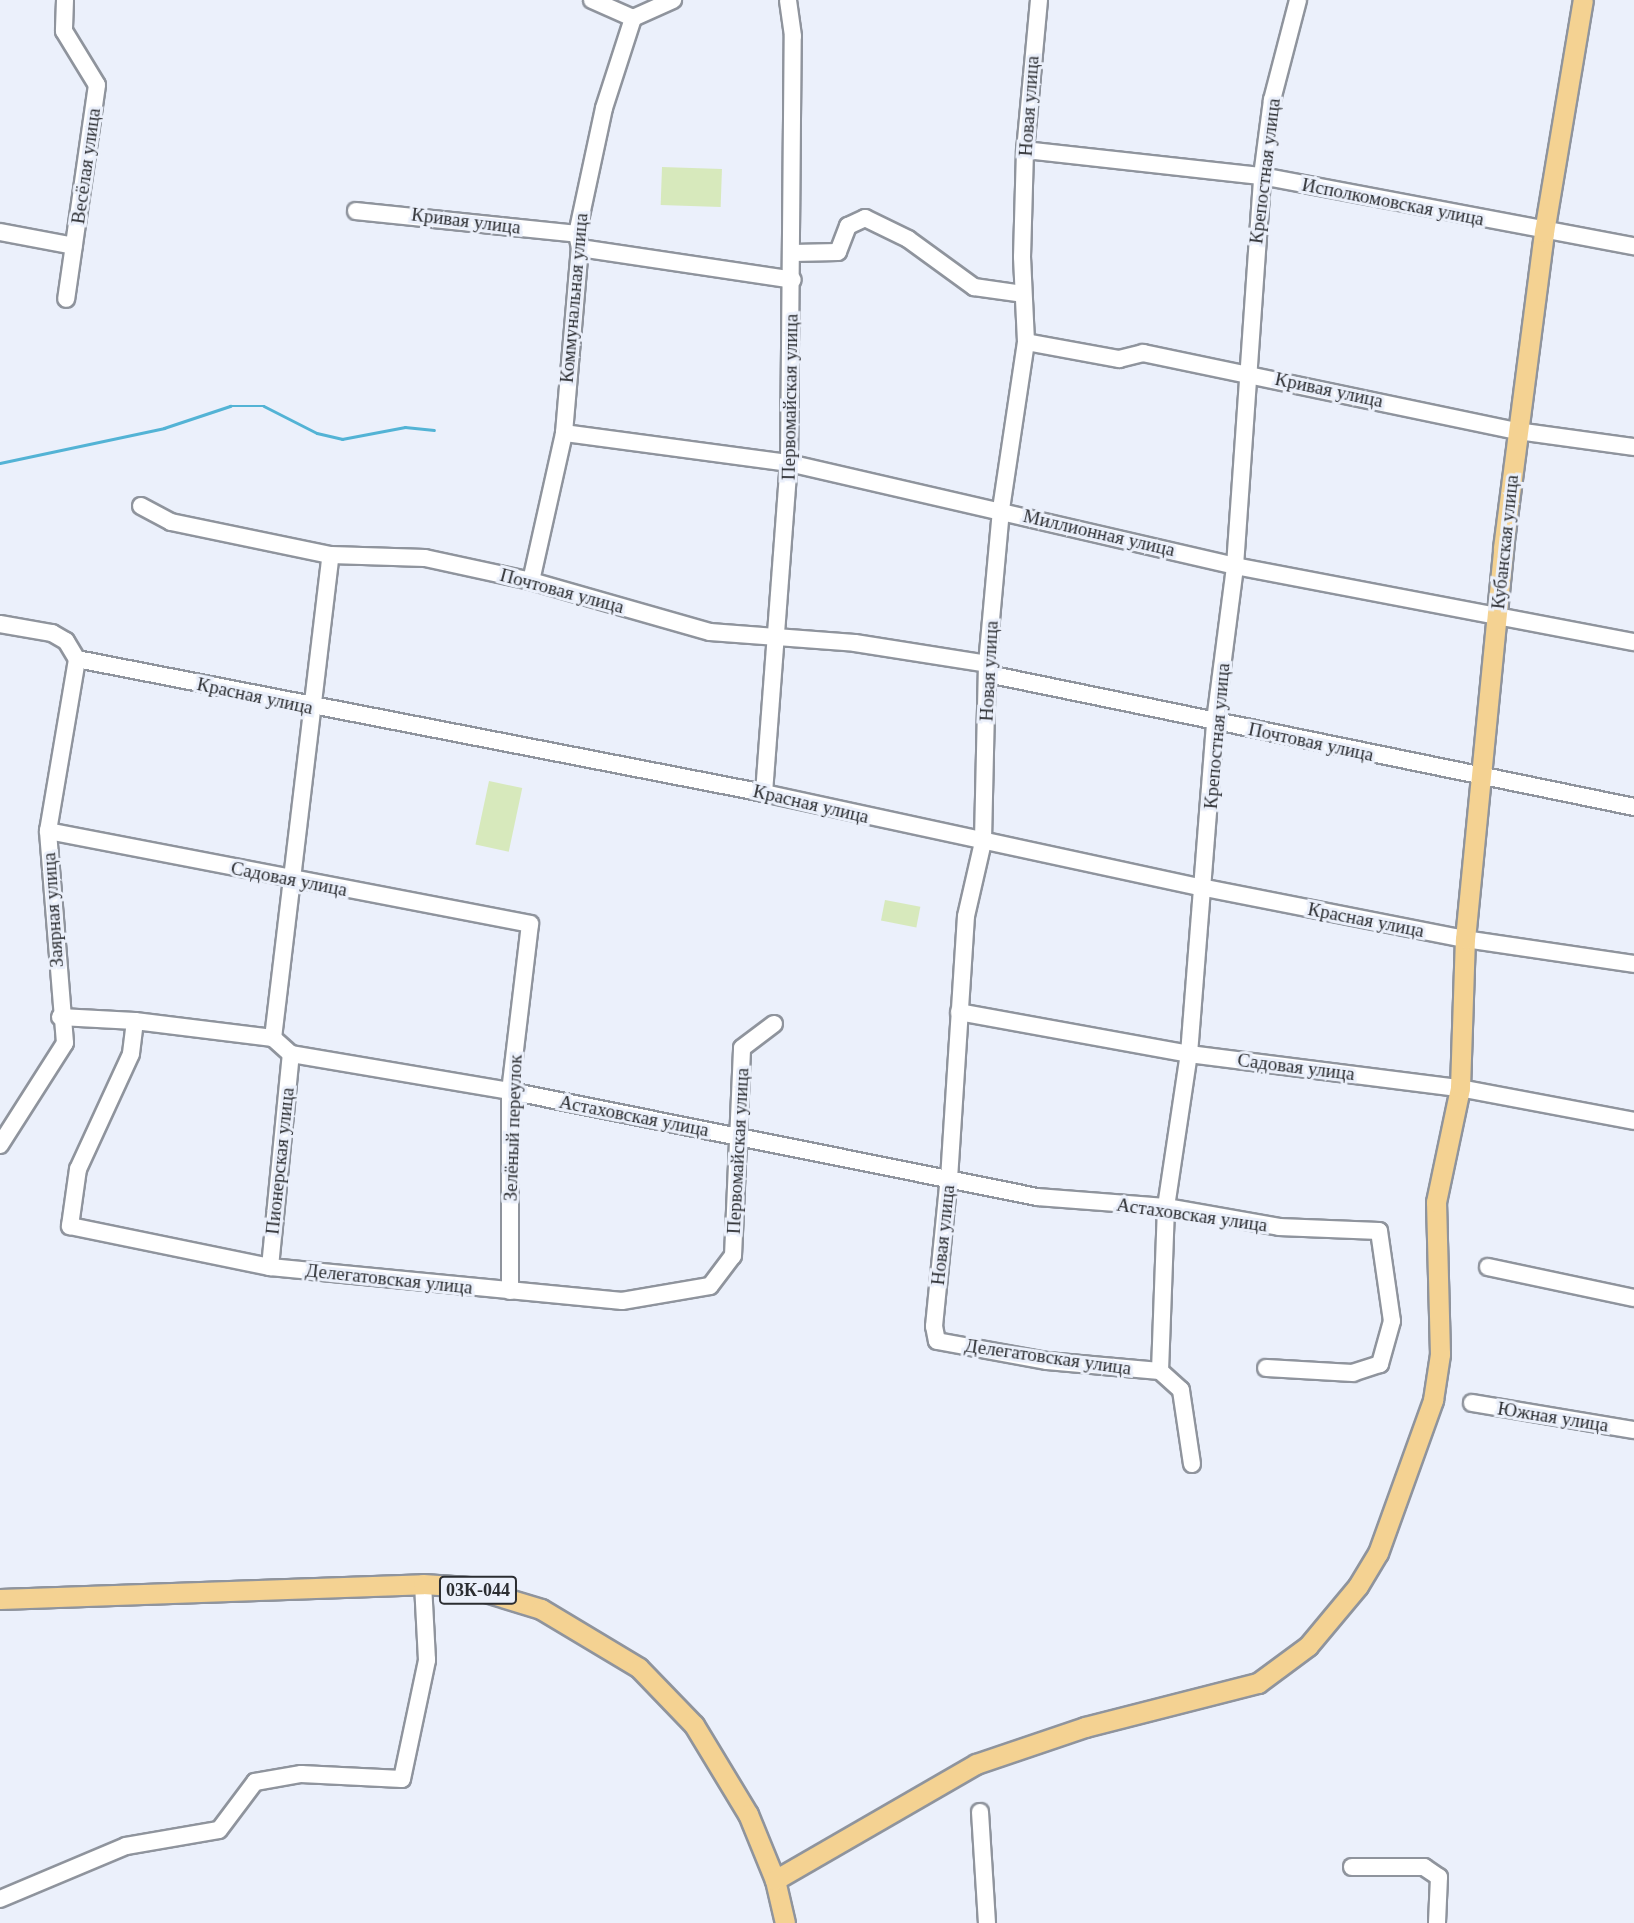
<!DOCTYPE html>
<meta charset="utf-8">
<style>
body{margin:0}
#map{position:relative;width:1634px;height:1923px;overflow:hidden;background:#ebf0fb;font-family:Georgia,serif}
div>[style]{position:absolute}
.green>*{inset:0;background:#d7e9bc;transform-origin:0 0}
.stream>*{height:2.5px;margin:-1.25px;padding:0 1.25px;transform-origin:1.25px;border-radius:1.25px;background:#53b3d5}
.roads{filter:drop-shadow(2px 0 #8f949d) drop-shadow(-2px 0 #8f949d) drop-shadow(0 2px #8f949d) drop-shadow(0 -2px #8f949d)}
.minor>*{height:16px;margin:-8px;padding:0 8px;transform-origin:8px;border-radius:8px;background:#fff}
.major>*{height:19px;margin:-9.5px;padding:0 9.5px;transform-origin:9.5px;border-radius:9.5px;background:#f4d292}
span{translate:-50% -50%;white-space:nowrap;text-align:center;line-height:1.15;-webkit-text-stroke:6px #ebf0fb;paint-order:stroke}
.shield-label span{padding:2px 5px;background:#ebf0fb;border:2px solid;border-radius:5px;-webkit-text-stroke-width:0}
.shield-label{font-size:18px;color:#2b2d31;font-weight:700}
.street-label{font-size:19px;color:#2b2d31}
</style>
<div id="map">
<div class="green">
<div style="left:662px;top:167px;width:60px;height:38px;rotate:2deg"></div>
<div style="left:489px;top:781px;width:34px;height:65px;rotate:12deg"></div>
<div style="left:885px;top:900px;width:36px;height:21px;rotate:11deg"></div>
</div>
<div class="stream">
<div style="left:0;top:463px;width:168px;rotate:-12deg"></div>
<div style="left:164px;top:428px;width:70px;rotate:-18.4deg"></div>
<div style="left:230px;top:406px;width:34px"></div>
<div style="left:264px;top:406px;width:59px;rotate:27deg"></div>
<div style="left:317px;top:433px;width:26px;rotate:13deg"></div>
<div style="left:342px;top:439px;width:64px;rotate:-10.8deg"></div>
<div style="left:405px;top:427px;width:29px;rotate:6deg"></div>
</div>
<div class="roads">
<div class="minor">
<div style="left:65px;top:0;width:31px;rotate:92deg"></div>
<div style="left:64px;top:31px;width:63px;rotate:58.6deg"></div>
<div style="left:97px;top:85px;width:216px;rotate:98.2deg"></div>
<div style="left:592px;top:0;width:45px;rotate:23.7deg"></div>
<div style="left:1039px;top:0;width:151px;rotate:95.3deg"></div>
<div style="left:1025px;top:150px;width:107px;rotate:91.6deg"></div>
<div style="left:1022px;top:257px;width:85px;rotate:87.3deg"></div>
<div style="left:1026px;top:342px;width:170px;rotate:98.5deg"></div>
<div style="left:1001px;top:510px;width:155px;rotate:95.2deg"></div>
<div style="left:987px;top:664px;width:178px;rotate:91.3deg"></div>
<div style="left:983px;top:842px;width:76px;rotate:102.9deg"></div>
<div style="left:966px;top:916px;width:261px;rotate:93.7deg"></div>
<div style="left:949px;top:1176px;width:151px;rotate:95.7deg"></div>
<div style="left:934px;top:1326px;width:15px;rotate:79deg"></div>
<div style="left:937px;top:1341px;width:112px;rotate:10.3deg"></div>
<div style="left:1047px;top:1361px;width:113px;rotate:5.1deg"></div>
<div style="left:1025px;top:150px;width:238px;rotate:6.3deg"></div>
<div style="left:1262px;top:176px;width:379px;rotate:10.7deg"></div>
<div style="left:356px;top:211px;width:222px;rotate:5.9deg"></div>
<div style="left:0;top:232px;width:75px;rotate:10.7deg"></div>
<div style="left:580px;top:248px;width:215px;rotate:8.5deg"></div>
<div style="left:793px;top:253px;width:45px;rotate:-1.3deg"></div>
<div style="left:838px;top:252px;width:28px;rotate:-69deg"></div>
<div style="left:848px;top:226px;width:19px;rotate:-25deg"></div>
<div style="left:865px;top:218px;width:48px;rotate:26deg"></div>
<div style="left:908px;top:239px;width:82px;rotate:36deg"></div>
<div style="left:974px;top:287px;width:49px;rotate:8.1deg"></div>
<div style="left:1026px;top:342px;width:95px;rotate:10.4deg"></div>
<div style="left:1119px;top:359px;width:25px;rotate:-14deg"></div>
<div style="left:1143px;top:353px;width:382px;rotate:11.8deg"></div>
<div style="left:1517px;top:431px;width:118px;rotate:7.8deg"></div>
<div style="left:564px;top:433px;width:227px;rotate:7.6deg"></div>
<div style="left:789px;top:463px;width:458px;rotate:13deg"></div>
<div style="left:1235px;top:566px;width:406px;rotate:10.8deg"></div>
<div style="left:141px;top:506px;width:34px;rotate:28deg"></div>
<div style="left:171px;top:522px;width:163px;rotate:11.7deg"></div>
<div style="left:331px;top:555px;width:94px;rotate:1.8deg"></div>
<div style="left:425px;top:558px;width:108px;rotate:12.2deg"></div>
<div style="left:531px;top:581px;width:186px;rotate:15.9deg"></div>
<div style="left:710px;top:632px;width:145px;rotate:4.3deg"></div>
<div style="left:855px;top:643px;width:134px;rotate:9deg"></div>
<div style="left:531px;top:581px;width:152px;rotate:-77.4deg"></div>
<div style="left:564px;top:433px;width:186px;rotate:-85.1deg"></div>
<div style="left:580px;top:248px;width:14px;rotate:-102deg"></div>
<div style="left:577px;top:234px;width:129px;rotate:-77.9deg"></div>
<div style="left:604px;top:108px;width:95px;rotate:-72.1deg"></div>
<div style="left:633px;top:18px;width:44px;rotate:-24.2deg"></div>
<div style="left:0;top:624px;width:53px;rotate:9.8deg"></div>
<div style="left:52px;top:633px;width:16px;rotate:30deg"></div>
<div style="left:66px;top:641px;width:21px;rotate:59deg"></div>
<div style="left:77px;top:659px;width:700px;rotate:11.04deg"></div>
<div style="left:764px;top:793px;width:451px;rotate:12.2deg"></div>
<div style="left:1205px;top:888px;width:265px;rotate:11.1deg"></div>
<div style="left:1465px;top:939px;width:171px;rotate:8.4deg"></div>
<div style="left:988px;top:674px;width:660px;rotate:11.63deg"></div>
<div style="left:764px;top:793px;width:331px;rotate:-85.7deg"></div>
<div style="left:789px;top:463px;width:427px;rotate:-89.5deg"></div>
<div style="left:793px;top:36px;width:36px;rotate:-98deg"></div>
<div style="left:48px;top:831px;width:491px;rotate:10.9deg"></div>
<div style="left:530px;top:924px;width:168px;rotate:96.8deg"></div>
<div style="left:510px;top:1091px;width:200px;rotate:90deg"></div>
<div style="left:959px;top:1012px;width:234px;rotate:10.3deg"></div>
<div style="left:1189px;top:1054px;width:273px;rotate:7.2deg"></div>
<div style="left:1460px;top:1088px;width:177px;rotate:10.7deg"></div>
<div style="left:60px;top:1017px;width:75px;rotate:3.1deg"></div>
<div style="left:135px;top:1021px;width:139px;rotate:7deg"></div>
<div style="left:273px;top:1038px;width:24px;rotate:42deg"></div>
<div style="left:291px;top:1054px;width:222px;rotate:9.6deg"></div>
<div style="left:510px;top:1091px;width:538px;rotate:11.37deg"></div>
<div style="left:1037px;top:1197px;width:129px;rotate:4.4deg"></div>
<div style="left:1166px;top:1207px;width:115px;rotate:10deg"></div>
<div style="left:1279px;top:1227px;width:100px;rotate:2.3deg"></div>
<div style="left:1379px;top:1231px;width:91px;rotate:81.8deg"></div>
<div style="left:1392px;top:1321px;width:45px;rotate:105.6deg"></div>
<div style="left:1380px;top:1364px;width:28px;rotate:162deg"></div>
<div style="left:1353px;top:1373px;width:87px;rotate:-176.7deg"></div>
<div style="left:135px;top:1021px;width:33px;rotate:97deg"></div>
<div style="left:131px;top:1054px;width:127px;rotate:114.7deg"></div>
<div style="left:78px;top:1169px;width:58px;rotate:98deg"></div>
<div style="left:70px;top:1226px;width:204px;rotate:11.6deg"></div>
<div style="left:270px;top:1267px;width:354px;rotate:5.5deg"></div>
<div style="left:622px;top:1301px;width:89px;rotate:-9.7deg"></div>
<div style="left:710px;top:1286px;width:38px;rotate:-53deg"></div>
<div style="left:733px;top:1256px;width:208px;rotate:-87.5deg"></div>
<div style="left:742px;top:1048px;width:40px;rotate:-37deg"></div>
<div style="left:273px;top:1038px;width:486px;rotate:-83.2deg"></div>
<div style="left:0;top:1145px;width:121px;rotate:-57.5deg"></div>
<div style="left:65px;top:1043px;width:213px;rotate:-94.6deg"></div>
<div style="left:48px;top:831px;width:174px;rotate:-80.4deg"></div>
<div style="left:270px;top:1267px;width:214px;rotate:-84.4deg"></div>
<div style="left:1488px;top:1267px;width:149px;rotate:12deg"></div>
<div style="left:1472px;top:1403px;width:164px;rotate:9.5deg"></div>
<div style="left:1192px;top:1464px;width:75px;rotate:-98.5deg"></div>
<div style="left:1181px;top:1390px;width:28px;rotate:-138deg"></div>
<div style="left:1160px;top:1371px;width:164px;rotate:-87.9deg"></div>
<div style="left:1166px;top:1207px;width:155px;rotate:-81.5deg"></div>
<div style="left:1189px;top:1054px;width:334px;rotate:-85.5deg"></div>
<div style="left:1215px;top:721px;width:156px;rotate:-82.6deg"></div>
<div style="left:1235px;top:566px;width:391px;rotate:-86deg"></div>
<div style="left:1262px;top:176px;width:77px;rotate:-82.5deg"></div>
<div style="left:1272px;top:100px;width:103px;rotate:-75.4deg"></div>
<div style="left:980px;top:1812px;width:111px;rotate:86.4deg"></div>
<div style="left:1352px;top:1867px;width:72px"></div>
<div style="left:1424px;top:1867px;width:18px;rotate:34deg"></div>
<div style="left:1439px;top:1877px;width:46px;rotate:92.5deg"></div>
<div style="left:0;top:1899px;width:137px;rotate:-22.8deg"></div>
<div style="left:126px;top:1846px;width:94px;rotate:-9.8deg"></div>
<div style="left:219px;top:1830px;width:60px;rotate:-53.1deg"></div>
<div style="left:255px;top:1782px;width:47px;rotate:-9.9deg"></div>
<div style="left:301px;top:1774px;width:101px;rotate:2.8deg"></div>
<div style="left:402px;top:1779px;width:122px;rotate:-78.1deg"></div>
<div style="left:427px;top:1660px;width:76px;rotate:-93deg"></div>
</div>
<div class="major">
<div style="left:0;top:1599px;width:423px;rotate:-2deg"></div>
<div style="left:423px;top:1584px;width:46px;rotate:3.7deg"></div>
<div style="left:469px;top:1587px;width:75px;rotate:17deg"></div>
<div style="left:541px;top:1609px;width:114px;rotate:31deg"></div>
<div style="left:639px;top:1668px;width:79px;rotate:46deg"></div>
<div style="left:694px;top:1725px;width:104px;rotate:58.8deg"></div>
<div style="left:748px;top:1814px;width:71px;rotate:67.8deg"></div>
<div style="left:775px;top:1880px;width:44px;rotate:76.9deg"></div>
<div style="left:775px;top:1880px;width:232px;rotate:-30deg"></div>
<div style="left:976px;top:1764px;width:115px;rotate:-18.7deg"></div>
<div style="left:1085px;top:1727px;width:179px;rotate:-14.3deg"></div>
<div style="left:1258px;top:1683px;width:62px;rotate:-36.5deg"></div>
<div style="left:1308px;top:1646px;width:78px;rotate:-50.2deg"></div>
<div style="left:1358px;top:1586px;width:39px;rotate:-59deg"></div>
<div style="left:1378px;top:1553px;width:163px;rotate:-70.2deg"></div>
<div style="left:1433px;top:1400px;width:47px;rotate:-81.3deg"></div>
<div style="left:1440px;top:1354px;width:152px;rotate:-91.5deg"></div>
<div style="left:1436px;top:1202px;width:116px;rotate:-78.1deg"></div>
<div style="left:1460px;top:1088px;width:149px;rotate:-88.1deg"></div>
<div style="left:1465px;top:939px;width:393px;rotate:-84.4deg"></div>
<div style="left:1503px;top:548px;width:319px;rotate:-82.6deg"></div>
<div style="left:1544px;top:232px;width:235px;rotate:-80.5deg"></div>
</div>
</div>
<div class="shield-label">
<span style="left:478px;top:1590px">03К-044</span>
</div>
<div class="street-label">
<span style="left:1029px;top:106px;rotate:-86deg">Новая улица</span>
<span style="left:86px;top:166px;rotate:-82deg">Весёлая улица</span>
<span style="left:1265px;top:171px;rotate:-83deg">Крепостная улица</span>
<span style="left:1393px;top:202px;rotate:11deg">Исполкомовская улица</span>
<span style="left:466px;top:221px;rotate:7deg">Кривая улица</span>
<span style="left:574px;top:298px;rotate:-85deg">Коммунальная улица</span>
<span style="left:1329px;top:390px;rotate:12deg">Кривая улица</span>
<span style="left:790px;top:397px;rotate:-89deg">Первомайская улица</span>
<span style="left:1099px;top:533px;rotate:13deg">Миллионная улица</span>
<span style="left:1505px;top:542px;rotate:-84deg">Кубанская улица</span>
<span style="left:562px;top:591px;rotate:15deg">Почтовая улица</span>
<span style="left:989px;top:671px;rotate:-87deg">Новая улица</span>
<span style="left:255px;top:696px;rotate:12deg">Красная улица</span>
<span style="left:1217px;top:736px;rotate:-85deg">Крепостная улица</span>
<span style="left:1311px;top:742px;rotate:12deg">Почтовая улица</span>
<span style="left:811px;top:804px;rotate:13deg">Красная улица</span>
<span style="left:289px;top:879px;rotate:11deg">Садовая улица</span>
<span style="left:53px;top:910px;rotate:-94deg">Заярная улица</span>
<span style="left:1366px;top:920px;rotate:11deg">Красная улица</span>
<span style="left:1296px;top:1067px;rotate:7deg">Садовая улица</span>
<span style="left:634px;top:1116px;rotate:11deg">Астаховская улица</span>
<span style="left:513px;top:1128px;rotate:-88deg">Зелёный переулок</span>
<span style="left:738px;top:1151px;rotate:-87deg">Первомайская улица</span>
<span style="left:280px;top:1161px;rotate:-84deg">Пионерская улица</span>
<span style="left:1192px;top:1215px;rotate:8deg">Астаховская улица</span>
<span style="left:943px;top:1235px;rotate:-84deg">Новая улица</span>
<span style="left:389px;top:1279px;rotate:6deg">Делегатовская улица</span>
<span style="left:1048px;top:1357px;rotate:8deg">Делегатовская улица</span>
<span style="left:1553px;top:1417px;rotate:9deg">Южная улица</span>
</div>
</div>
